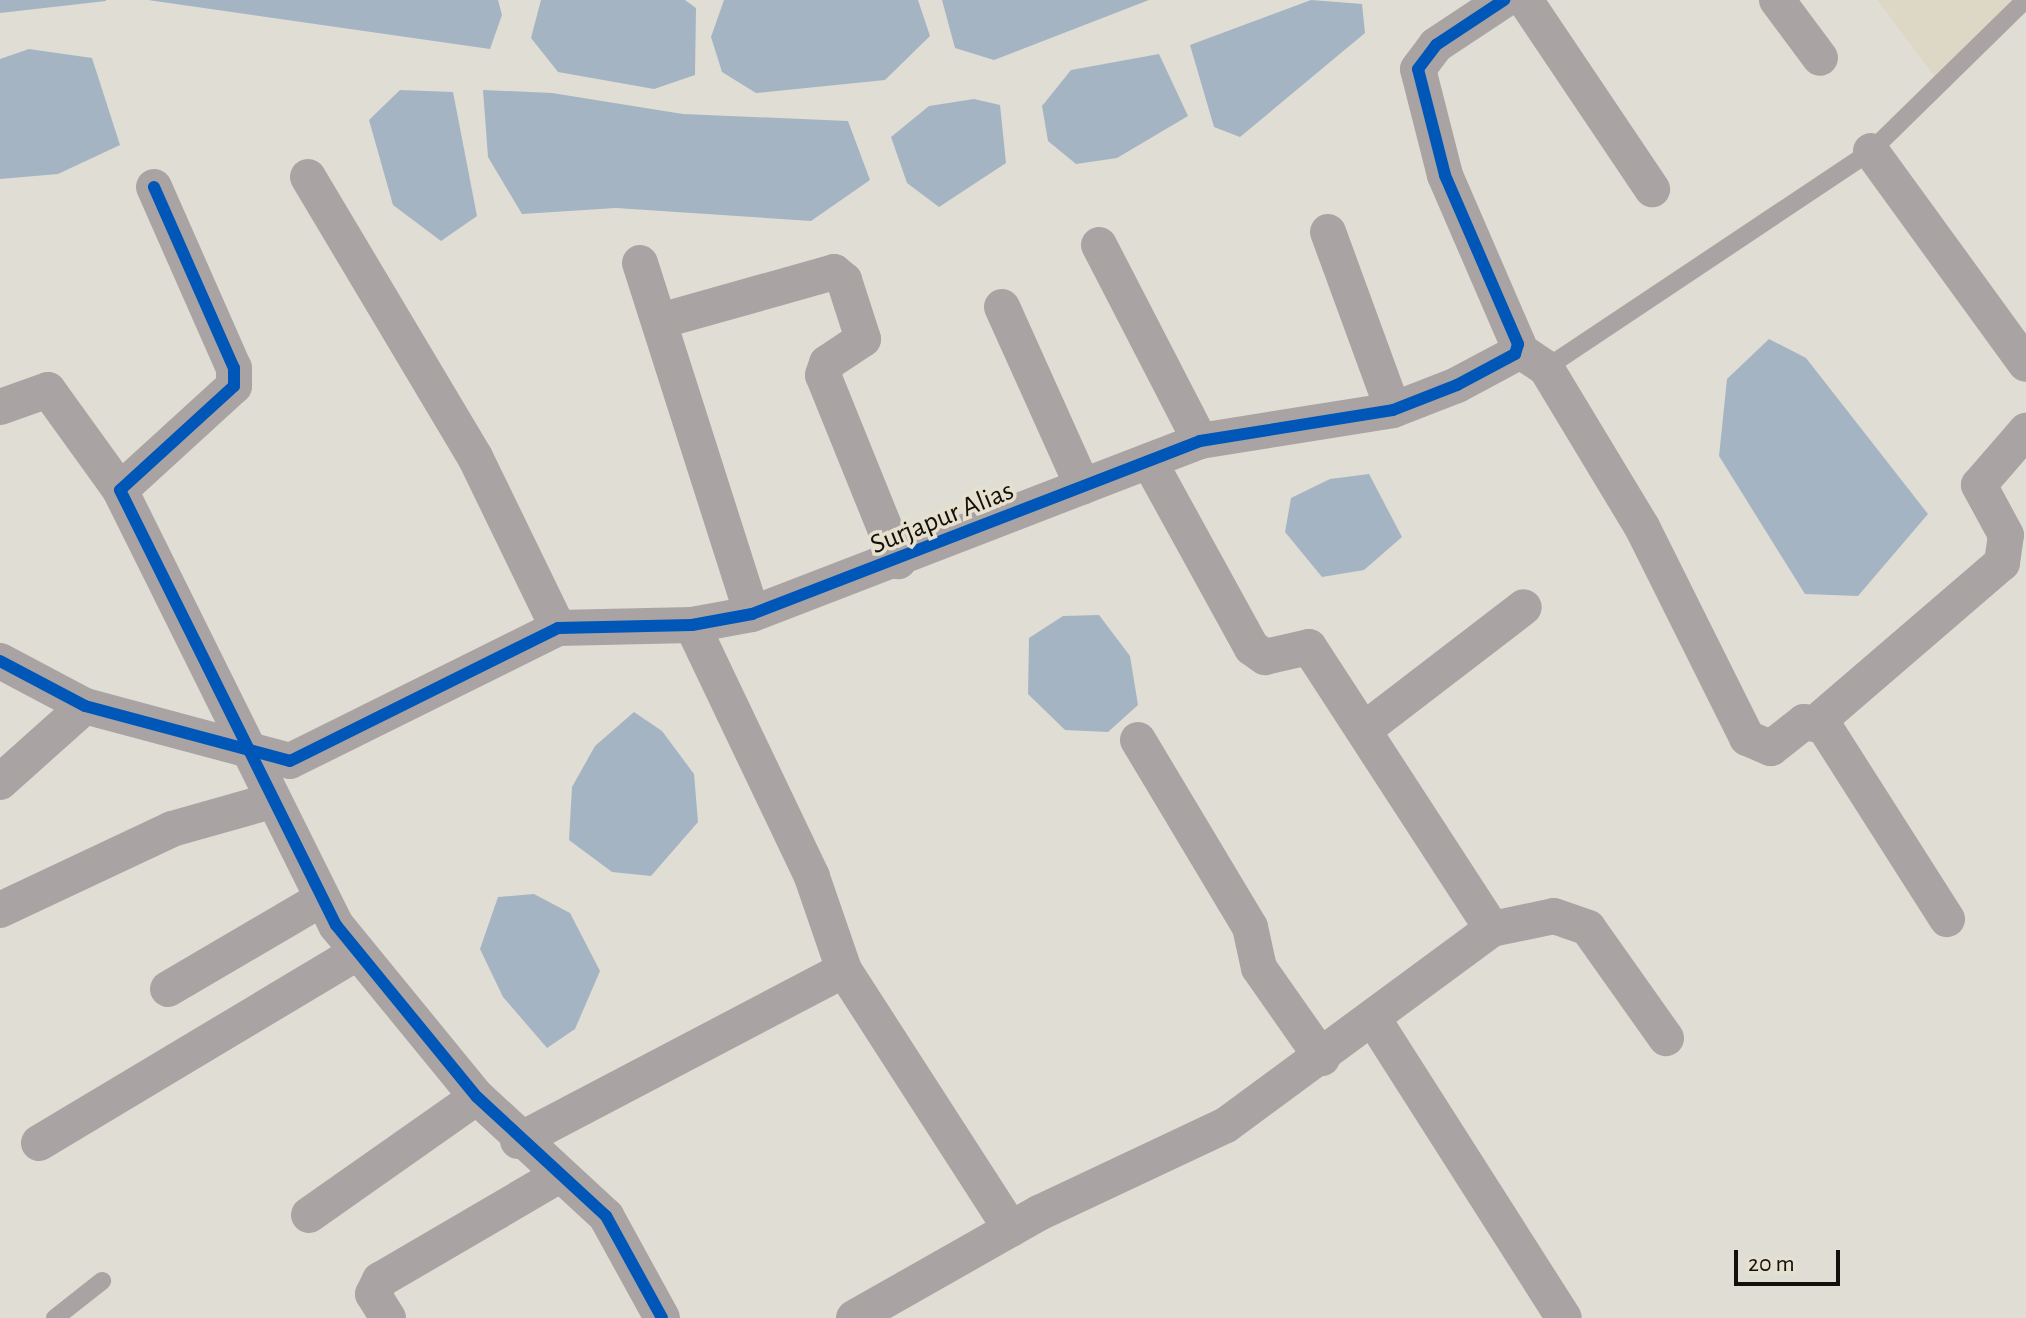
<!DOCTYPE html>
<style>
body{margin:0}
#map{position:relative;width:2026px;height:1318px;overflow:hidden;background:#e0ddd4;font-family:"Alegreya Sans",sans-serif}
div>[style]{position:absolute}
.built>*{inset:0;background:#ddd8c6}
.water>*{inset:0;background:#a5b4c3}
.service>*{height:18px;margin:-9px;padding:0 9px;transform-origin:9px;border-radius:9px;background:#a9a4a3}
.minor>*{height:36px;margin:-18px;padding:0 18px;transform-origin:18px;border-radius:18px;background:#a9a4a3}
.cycleway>*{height:12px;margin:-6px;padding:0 6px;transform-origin:6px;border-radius:6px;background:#0057b8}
span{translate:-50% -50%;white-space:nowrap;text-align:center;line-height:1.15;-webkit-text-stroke:7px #e6e0ce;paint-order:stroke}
.street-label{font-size:28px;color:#12100a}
.scale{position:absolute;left:1734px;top:1250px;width:106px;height:36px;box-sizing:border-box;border:4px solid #12100a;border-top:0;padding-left:10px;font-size:24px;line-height:28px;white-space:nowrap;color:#12100a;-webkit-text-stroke:6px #e6e0ce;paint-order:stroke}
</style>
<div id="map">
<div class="built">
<div style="clip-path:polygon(1877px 0,2026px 0,1939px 82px)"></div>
</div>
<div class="water">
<div style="clip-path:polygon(0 0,106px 0,106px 1px,0 13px)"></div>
<div style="clip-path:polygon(148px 0,498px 0,502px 15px,490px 49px)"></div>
<div style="clip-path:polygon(541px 0,685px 0,696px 8px,695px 75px,654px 89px,558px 72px,531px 38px)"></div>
<div style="clip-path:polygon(724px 0,918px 0,930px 36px,885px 80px,756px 93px,722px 72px,711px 37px)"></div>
<div style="clip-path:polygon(942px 0,1149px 0,994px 60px,955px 48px)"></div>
<div style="clip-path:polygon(1311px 0,1362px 4px,1365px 33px,1240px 137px,1214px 127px,1190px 45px)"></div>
<div style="clip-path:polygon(29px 49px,92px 58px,120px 145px,58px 174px,0 179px,0 59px)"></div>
<div style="clip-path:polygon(1159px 54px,1188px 116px,1117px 158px,1076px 164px,1048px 141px,1042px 106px,1071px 70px)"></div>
<div style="clip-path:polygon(400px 90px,453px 92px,477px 216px,441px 241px,393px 205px,369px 120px)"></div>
<div style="clip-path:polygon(483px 90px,552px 93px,683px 114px,848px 121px,870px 180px,811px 221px,616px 208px,522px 214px,488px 157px)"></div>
<div style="clip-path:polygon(974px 99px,1000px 105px,1006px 163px,939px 207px,907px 183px,891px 137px,929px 106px)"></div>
<div style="clip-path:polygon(1769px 339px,1806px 358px,1928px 514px,1858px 596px,1805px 594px,1719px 456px,1727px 379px)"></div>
<div style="clip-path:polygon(1369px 474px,1402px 537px,1364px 570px,1322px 577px,1285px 532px,1291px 498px,1330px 479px)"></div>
<div style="clip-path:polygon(1099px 615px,1130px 656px,1138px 705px,1108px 732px,1065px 730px,1028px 694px,1029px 638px,1063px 616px)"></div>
<div style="clip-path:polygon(634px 712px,662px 731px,694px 774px,698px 822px,651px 876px,612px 872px,569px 840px,572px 787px,595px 746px)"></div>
<div style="clip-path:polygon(534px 894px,570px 913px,600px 971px,575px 1029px,547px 1048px,503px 997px,480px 949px,498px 897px)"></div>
</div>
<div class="service">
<div style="left:1546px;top:368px;width:391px;rotate:-33.7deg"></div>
<div style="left:1871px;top:151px;width:216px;rotate:-44.4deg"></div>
<div style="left:55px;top:1318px;width:60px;rotate:-38.2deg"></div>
</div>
<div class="minor">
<div style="left:1525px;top:0;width:228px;rotate:56.1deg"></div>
<div style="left:1777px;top:0;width:72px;rotate:53.4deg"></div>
<div style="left:1871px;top:151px;width:263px;rotate:54deg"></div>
<div style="left:308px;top:177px;width:326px;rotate:59.2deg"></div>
<div style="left:475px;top:457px;width:190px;rotate:64.1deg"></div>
<div style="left:154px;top:187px;width:198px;rotate:66.2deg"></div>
<div style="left:234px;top:368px;width:18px;rotate:90deg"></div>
<div style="left:234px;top:386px;width:154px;rotate:137.6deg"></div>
<div style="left:120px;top:490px;width:486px;rotate:63.6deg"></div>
<div style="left:336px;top:925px;width:222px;rotate:50.7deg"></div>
<div style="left:477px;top:1097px;width:176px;rotate:42.7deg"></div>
<div style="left:606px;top:1216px;width:116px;rotate:61.2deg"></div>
<div style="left:1328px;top:232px;width:189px;rotate:69.9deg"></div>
<div style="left:1099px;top:245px;width:220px;rotate:62.7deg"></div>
<div style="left:640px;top:263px;width:368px;rotate:72.3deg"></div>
<div style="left:1002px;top:307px;width:197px;rotate:65.8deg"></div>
<div style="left:660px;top:321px;width:181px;rotate:-15.7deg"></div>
<div style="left:834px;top:272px;width:13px;rotate:39deg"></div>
<div style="left:844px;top:280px;width:62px;rotate:72.1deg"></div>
<div style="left:863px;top:339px;width:43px;rotate:146.3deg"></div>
<div style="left:827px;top:363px;width:13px;rotate:108deg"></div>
<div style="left:823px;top:375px;width:201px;rotate:68deg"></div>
<div style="left:1519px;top:350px;width:32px;rotate:34deg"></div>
<div style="left:1546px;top:368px;width:186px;rotate:58.9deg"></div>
<div style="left:1642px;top:527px;width:236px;rotate:63.5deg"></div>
<div style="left:1747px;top:738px;width:26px;rotate:23deg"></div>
<div style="left:1771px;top:748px;width:42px;rotate:-38.2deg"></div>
<div style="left:1804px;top:722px;width:20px;rotate:11deg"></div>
<div style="left:1824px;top:726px;width:229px;rotate:57.5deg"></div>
<div style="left:0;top:407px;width:51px;rotate:-19.5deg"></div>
<div style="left:48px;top:390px;width:123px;rotate:54.2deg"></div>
<div style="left:1149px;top:461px;width:213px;rotate:61.2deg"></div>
<div style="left:1252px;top:648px;width:16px;rotate:35deg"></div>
<div style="left:1265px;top:657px;width:45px;rotate:-12.8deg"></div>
<div style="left:1309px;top:647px;width:336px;rotate:57deg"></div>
<div style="left:692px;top:625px;width:279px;rotate:64.5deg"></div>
<div style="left:812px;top:877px;width:98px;rotate:71deg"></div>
<div style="left:0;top:661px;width:96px;rotate:27.9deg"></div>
<div style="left:85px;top:706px;width:212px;rotate:15deg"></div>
<div style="left:290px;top:761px;width:299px;rotate:-26.4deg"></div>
<div style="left:558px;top:628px;width:134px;rotate:-1.3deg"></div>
<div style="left:692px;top:625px;width:61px;rotate:-10.4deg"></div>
<div style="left:752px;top:614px;width:480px;rotate:-21.1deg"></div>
<div style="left:1200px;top:441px;width:195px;rotate:-9.1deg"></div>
<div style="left:1393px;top:410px;width:69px;rotate:-21.3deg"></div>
<div style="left:1457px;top:385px;width:66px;rotate:-28.1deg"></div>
<div style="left:1515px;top:354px;width:10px;rotate:-73deg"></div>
<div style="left:1518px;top:344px;width:184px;rotate:-113.4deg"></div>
<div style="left:1445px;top:175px;width:109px;rotate:-104.3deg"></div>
<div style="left:1418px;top:69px;width:30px;rotate:-53deg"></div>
<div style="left:1436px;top:45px;width:82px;rotate:-33.5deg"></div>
<div style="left:1817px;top:722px;width:244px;rotate:-40.7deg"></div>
<div style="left:2002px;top:563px;width:28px;rotate:-82deg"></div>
<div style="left:2006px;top:535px;width:57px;rotate:-118.4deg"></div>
<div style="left:1979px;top:485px;width:72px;rotate:-49deg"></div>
<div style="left:1365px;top:729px;width:200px;rotate:-37.5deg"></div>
<div style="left:1138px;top:740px;width:218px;rotate:59.1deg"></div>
<div style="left:1250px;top:927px;width:42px;rotate:77.6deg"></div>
<div style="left:1259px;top:968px;width:110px;rotate:55deg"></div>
<div style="left:0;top:782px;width:114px;rotate:-41.8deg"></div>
<div style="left:0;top:910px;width:190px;rotate:-25.2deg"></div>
<div style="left:172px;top:829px;width:103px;rotate:-15.8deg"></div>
<div style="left:168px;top:989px;width:176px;rotate:-30.4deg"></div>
<div style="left:1374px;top:1020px;width:353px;rotate:57.5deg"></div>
<div style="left:518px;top:1141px;width:368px;rotate:-27.7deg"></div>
<div style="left:844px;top:970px;width:308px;rotate:57.2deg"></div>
<div style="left:39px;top:1143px;width:370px;rotate:-30.9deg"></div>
<div style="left:309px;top:1215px;width:205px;rotate:-35.1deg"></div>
<div style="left:388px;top:1318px;width:28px;rotate:-122deg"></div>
<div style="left:373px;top:1294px;width:16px;rotate:-63deg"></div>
<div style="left:380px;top:1280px;width:208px;rotate:-30.3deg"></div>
<div style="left:854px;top:1318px;width:213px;rotate:-29.6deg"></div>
<div style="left:1039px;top:1213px;width:207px;rotate:-25.2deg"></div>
<div style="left:1226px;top:1125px;width:330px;rotate:-36.4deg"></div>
<div style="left:1492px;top:929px;width:63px;rotate:-11.8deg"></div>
<div style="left:1554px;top:916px;width:36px;rotate:19deg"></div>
<div style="left:1588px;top:928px;width:135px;rotate:54.7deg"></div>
</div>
<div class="cycleway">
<div style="left:154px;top:187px;width:198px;rotate:66.2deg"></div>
<div style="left:234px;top:368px;width:18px;rotate:90deg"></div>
<div style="left:234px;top:386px;width:154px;rotate:137.6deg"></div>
<div style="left:120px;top:490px;width:486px;rotate:63.6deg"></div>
<div style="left:336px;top:925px;width:222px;rotate:50.7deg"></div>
<div style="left:477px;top:1097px;width:176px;rotate:42.7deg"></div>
<div style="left:606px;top:1216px;width:116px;rotate:61.2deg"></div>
<div style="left:0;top:661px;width:96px;rotate:27.9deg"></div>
<div style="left:85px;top:706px;width:212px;rotate:15deg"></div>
<div style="left:290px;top:761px;width:299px;rotate:-26.4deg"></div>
<div style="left:558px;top:628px;width:134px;rotate:-1.3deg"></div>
<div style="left:692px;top:625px;width:61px;rotate:-10.4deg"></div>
<div style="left:752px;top:614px;width:480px;rotate:-21.1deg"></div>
<div style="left:1200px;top:441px;width:195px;rotate:-9.1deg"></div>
<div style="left:1393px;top:410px;width:69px;rotate:-21.3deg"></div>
<div style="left:1457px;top:385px;width:66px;rotate:-28.1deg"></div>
<div style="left:1515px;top:354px;width:10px;rotate:-73deg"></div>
<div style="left:1518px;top:344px;width:184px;rotate:-113.4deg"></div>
<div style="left:1445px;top:175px;width:109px;rotate:-104.3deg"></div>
<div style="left:1418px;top:69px;width:30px;rotate:-53deg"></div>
<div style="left:1436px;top:45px;width:82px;rotate:-33.5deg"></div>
</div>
<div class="street-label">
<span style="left:942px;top:518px;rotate:-22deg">Surjapur Alias</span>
</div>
<div class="scale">20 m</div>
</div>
